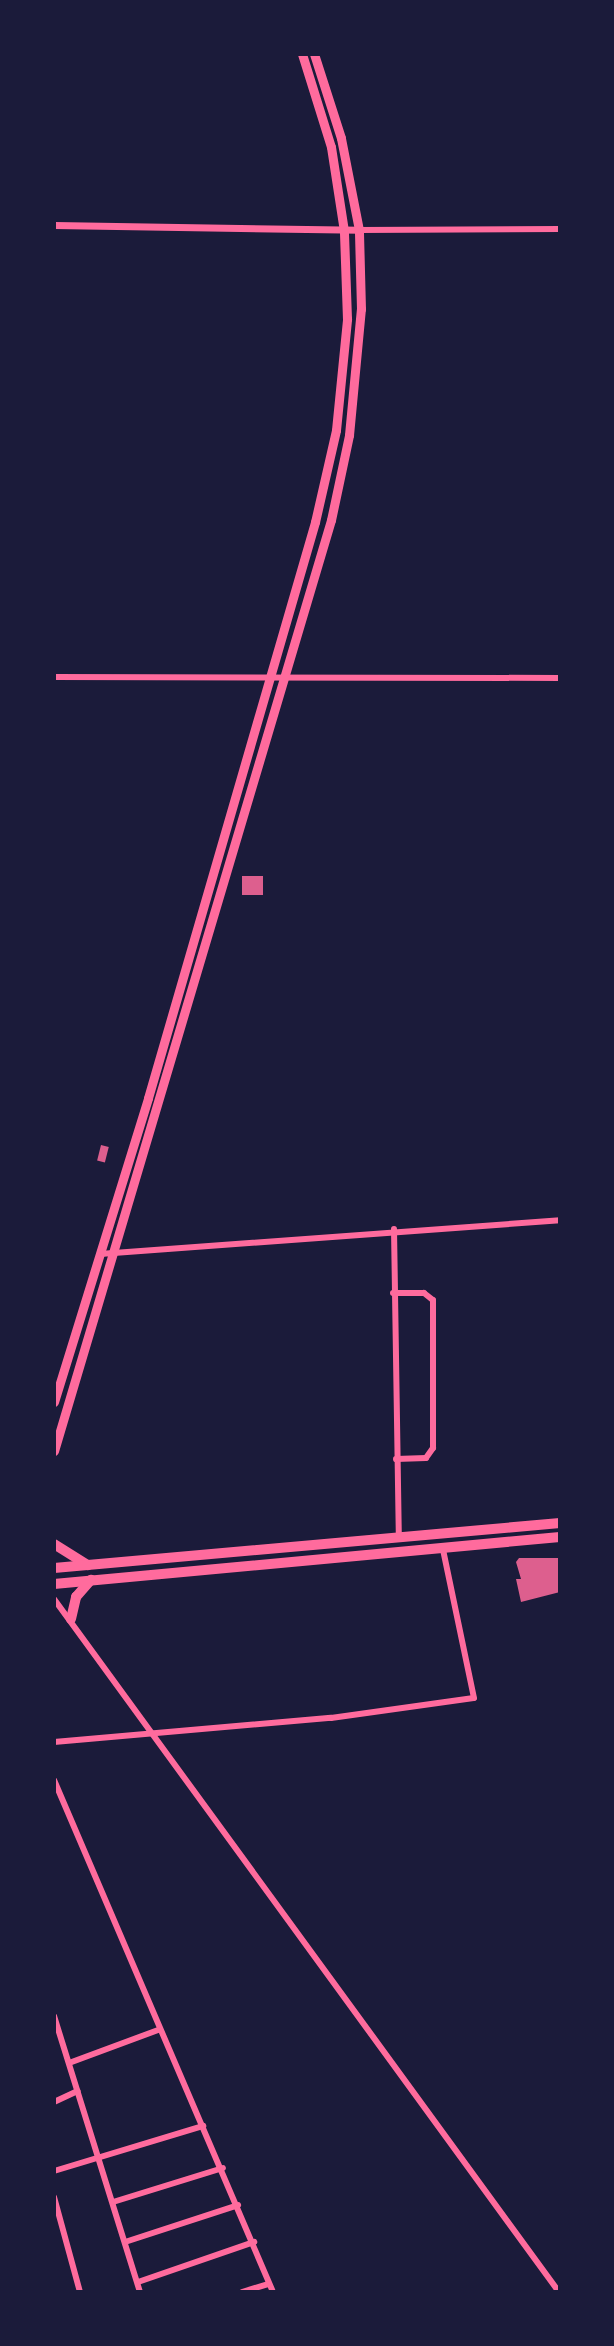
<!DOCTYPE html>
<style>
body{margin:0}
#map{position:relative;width:614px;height:2346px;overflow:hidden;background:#1b1b3a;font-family:Raleway,sans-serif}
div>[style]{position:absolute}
.building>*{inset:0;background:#dd5f8e;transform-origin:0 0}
.minor>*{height:6px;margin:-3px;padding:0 3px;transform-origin:3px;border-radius:3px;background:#ff6b9d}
.tertiary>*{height:7px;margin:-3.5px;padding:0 3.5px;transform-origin:3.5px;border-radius:3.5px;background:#ff6b9d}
.primary>*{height:9px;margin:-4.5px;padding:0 4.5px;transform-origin:4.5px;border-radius:4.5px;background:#ff6b9d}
.trunk>*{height:10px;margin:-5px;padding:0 5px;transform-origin:5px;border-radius:5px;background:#ff6b9d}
span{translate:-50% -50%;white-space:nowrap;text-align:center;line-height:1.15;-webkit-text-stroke:8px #1b1b3a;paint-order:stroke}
.frame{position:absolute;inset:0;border:56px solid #1b1b3a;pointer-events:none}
</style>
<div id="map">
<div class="building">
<div style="left:242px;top:876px;width:21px;height:19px"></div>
<div style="left:101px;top:1145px;width:8px;height:16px;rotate:14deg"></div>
<div style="clip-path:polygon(519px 1558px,560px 1558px,560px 1592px,521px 1602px,516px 1579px,521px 1579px,516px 1562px)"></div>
</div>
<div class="minor">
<div style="left:359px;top:230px;width:201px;rotate:-0.3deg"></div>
<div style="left:54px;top:677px;width:506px;rotate:0.11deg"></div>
<div style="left:394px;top:1229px;width:308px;rotate:89.1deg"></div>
<div style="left:100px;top:1254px;width:461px;rotate:-4.2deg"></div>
<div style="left:393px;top:1293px;width:31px"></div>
<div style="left:424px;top:1293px;width:11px;rotate:38deg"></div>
<div style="left:433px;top:1300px;width:148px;rotate:90deg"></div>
<div style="left:433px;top:1448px;width:12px;rotate:125deg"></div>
<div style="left:426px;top:1458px;width:30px;rotate:178deg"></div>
<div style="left:54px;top:1599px;width:857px;rotate:53.92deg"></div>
<div style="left:54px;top:1742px;width:278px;rotate:-5deg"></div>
<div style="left:331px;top:1718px;width:144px;rotate:-8deg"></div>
<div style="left:474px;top:1698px;width:151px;rotate:-101.8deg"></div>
<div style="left:54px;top:1780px;width:557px;rotate:66.84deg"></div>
<div style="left:54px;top:2016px;width:289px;rotate:72.7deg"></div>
<div style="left:69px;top:2063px;width:95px;rotate:-20.3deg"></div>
<div style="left:54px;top:2102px;width:26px;rotate:-25deg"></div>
<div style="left:54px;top:2171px;width:156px;rotate:-16.8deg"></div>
<div style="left:54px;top:2197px;width:98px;rotate:74.7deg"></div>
<div style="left:113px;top:2202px;width:115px;rotate:-17.2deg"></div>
<div style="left:125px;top:2242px;width:119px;rotate:-18.1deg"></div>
<div style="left:138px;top:2282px;width:123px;rotate:-19deg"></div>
<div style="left:242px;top:2292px;width:28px;rotate:-17deg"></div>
</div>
<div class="tertiary">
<div style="left:54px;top:225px;width:305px;rotate:0.9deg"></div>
</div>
<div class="primary">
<div style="left:54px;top:1402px;width:318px;rotate:-72.8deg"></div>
<div style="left:148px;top:1098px;width:600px;rotate:-73.83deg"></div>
<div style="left:315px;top:522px;width:94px;rotate:-77.1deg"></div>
<div style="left:336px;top:430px;width:112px;rotate:-84.3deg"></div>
<div style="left:347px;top:319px;width:88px;rotate:-92deg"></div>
<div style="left:344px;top:231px;width:85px;rotate:-98.8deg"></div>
<div style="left:331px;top:147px;width:97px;rotate:-107.3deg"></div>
<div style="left:54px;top:1451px;width:971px;rotate:-73.43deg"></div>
<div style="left:331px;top:520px;width:87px;rotate:-78deg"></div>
<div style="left:349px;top:435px;width:127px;rotate:-84.6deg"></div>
<div style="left:361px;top:309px;width:79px;rotate:-91.5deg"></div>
<div style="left:359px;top:230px;width:94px;rotate:-101.1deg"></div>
<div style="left:341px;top:138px;width:88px;rotate:-107.8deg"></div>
</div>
<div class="trunk">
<div style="left:54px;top:1544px;width:40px;rotate:32deg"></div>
<div style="left:54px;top:1568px;width:508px;rotate:-5.08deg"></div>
<div style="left:54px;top:1584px;width:508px;rotate:-5.31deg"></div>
<div style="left:71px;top:1619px;width:23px;rotate:-77deg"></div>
<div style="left:76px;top:1597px;width:23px;rotate:-49deg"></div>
</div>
<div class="frame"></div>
</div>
